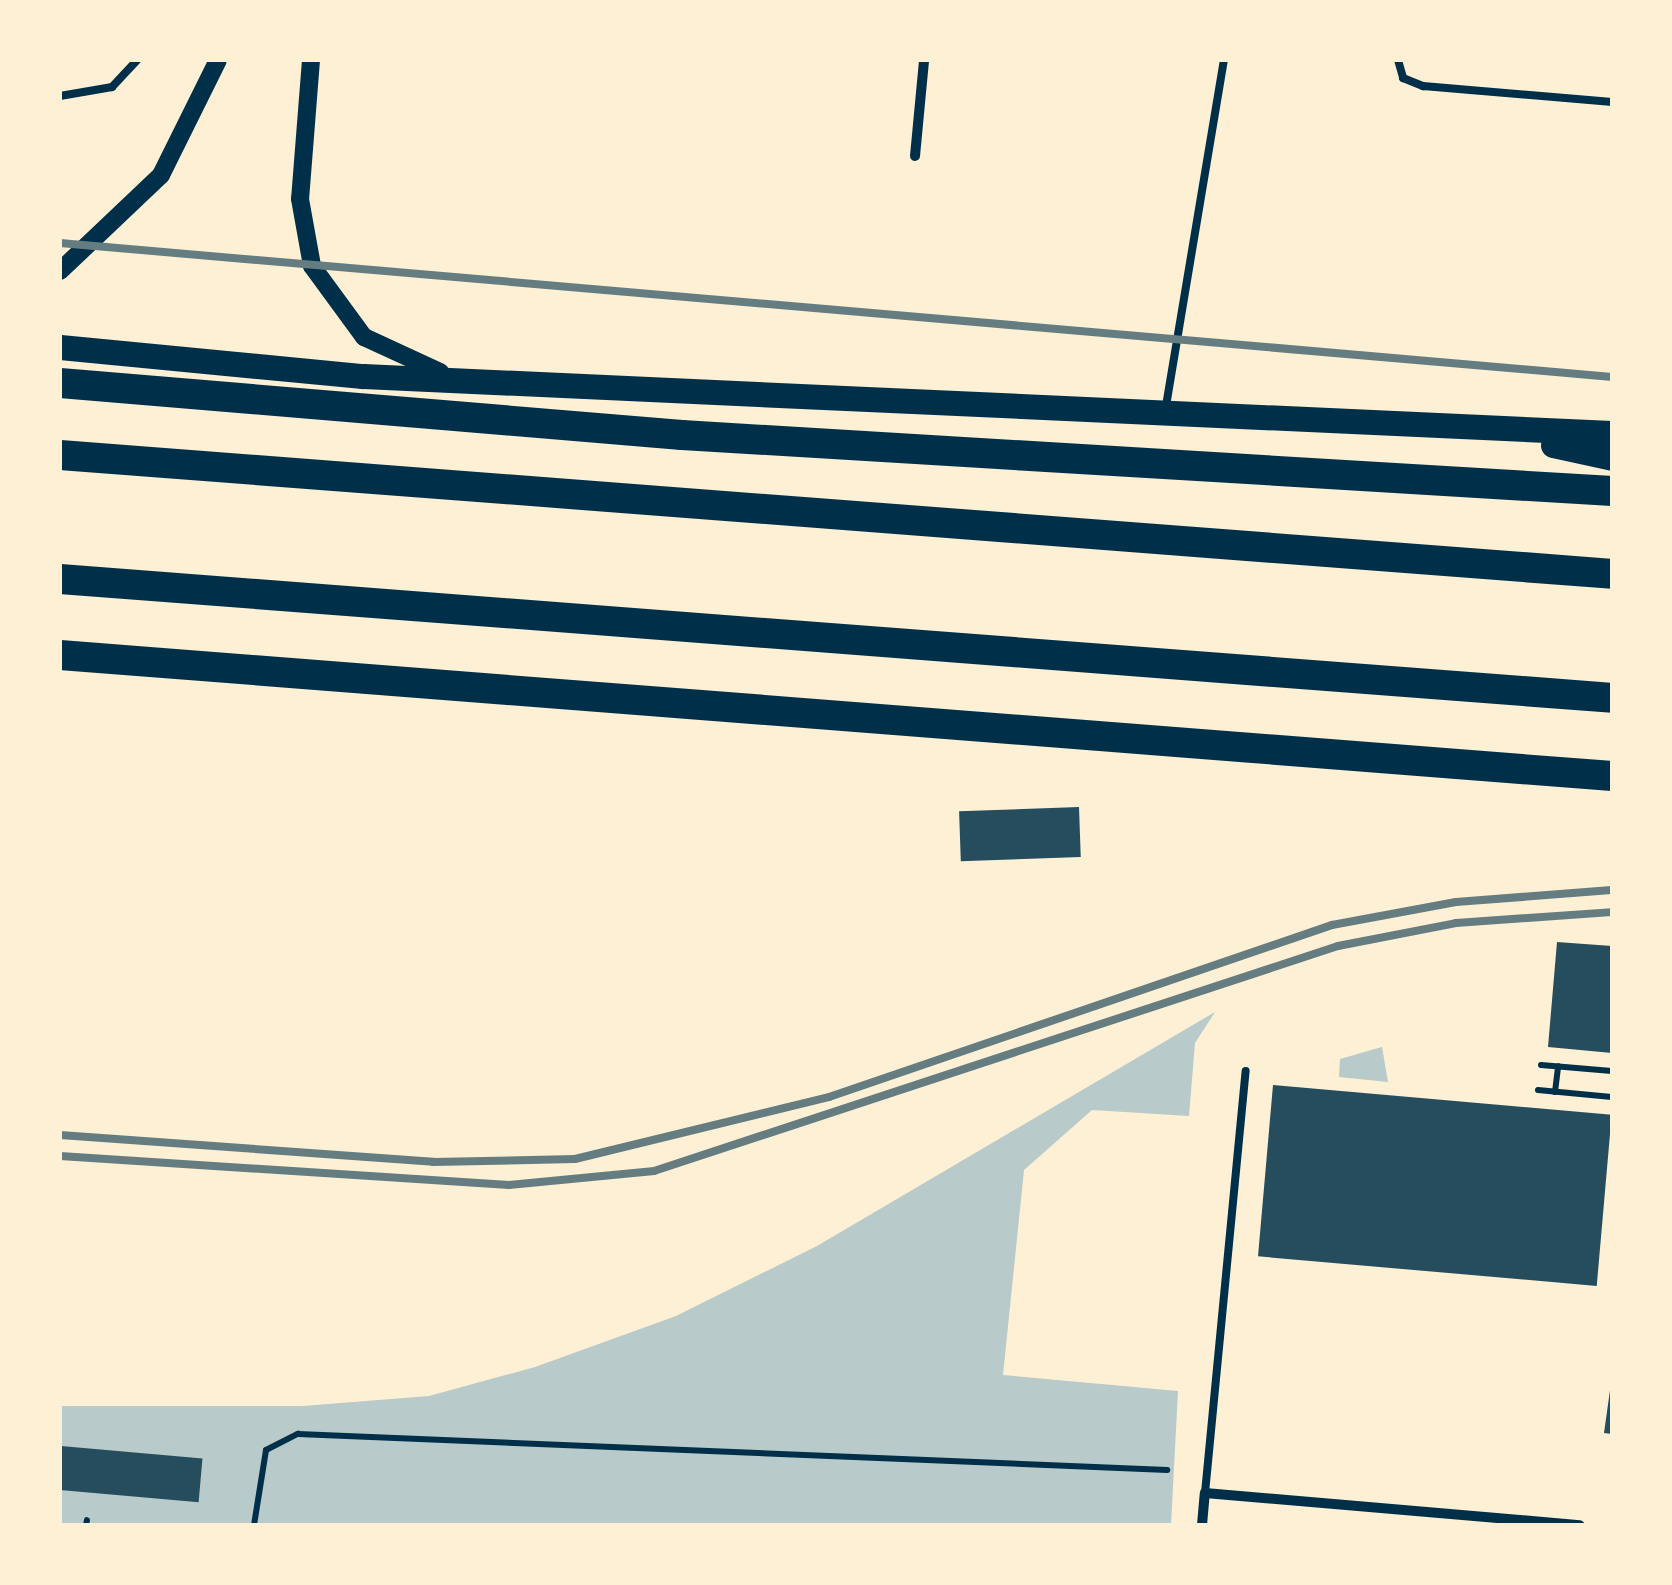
<!DOCTYPE html>
<style>
body{margin:0}
#map{position:relative;width:1672px;height:1585px;overflow:hidden;background:#fdf0d5;font-family:"Titillium Web",sans-serif}
div>[style]{position:absolute}
.green>*{inset:0;background:#b9caca}
.building>*{inset:0;background:#264d5e;transform-origin:0 0}
.path>*{height:6px;margin:-3px;padding:0 3px;transform-origin:3px;border-radius:3px;background:#003049}
.service>*{height:8px;margin:-4px;padding:0 4px;transform-origin:4px;border-radius:4px;background:#003049}
.minor>*{height:10px;margin:-5px;padding:0 5px;transform-origin:5px;border-radius:5px;background:#003049}
.tertiary>*{height:18px;margin:-9px;padding:0 9px;transform-origin:9px;border-radius:9px;background:#003049}
.primary>*{height:25px;margin:-12.5px;padding:0 12.5px;transform-origin:12.5px;border-radius:12.5px;background:#003049}
.motorway>*{height:30px;margin:-15px;padding:0 15px;transform-origin:15px;border-radius:15px;background:#003049}
.rail>*{height:8px;margin:-4px;padding:0 4px;transform-origin:4px;border-radius:4px;background:#657d81}
span{translate:-50% -50%;white-space:nowrap;text-align:center;line-height:1.15;-webkit-text-stroke:9px #fdf0d5;paint-order:stroke}
.frame{position:absolute;inset:0;border:62px solid #fdf0d5;pointer-events:none}
</style>
<div id="map">
<div class="green">
<div style="clip-path:polygon(1215px 1012px,1195px 1043px,1189px 1116px,1092px 1110px,1024px 1170px,1003px 1375px,1178px 1391px,1171px 1525px,60px 1525px,60px 1406px,303px 1406px,429px 1396px,535px 1367px,676px 1316px,817px 1246px)"></div>
<div style="clip-path:polygon(1382px 1047px,1388px 1082px,1339px 1077px,1340px 1059px)"></div>
</div>
<div class="building">
<div style="left:1079px;top:807px;width:50px;height:120px;rotate:88deg"></div>
<div style="clip-path:polygon(1557px 942px,1612px 946px,1612px 1053px,1548px 1047px)"></div>
<div style="left:1273px;top:1085px;width:340px;height:172px;rotate:5deg"></div>
<div style="clip-path:polygon(1612px 1376px,1612px 1434px,1604px 1433px)"></div>
<div style="left:61px;top:1446px;width:142px;height:44px;rotate:5deg"></div>
</div>
<div class="path">
<div style="left:1541px;top:1065px;width:71px;rotate:4.8deg"></div>
<div style="left:1538px;top:1090px;width:74px;rotate:5.4deg"></div>
<div style="left:1555px;top:1092px;width:26px;rotate:-83deg"></div>
<div style="left:86px;top:1525px;width:5px;rotate:-79deg"></div>
<div style="left:254px;top:1525px;width:76px;rotate:-80.9deg"></div>
<div style="left:266px;top:1450px;width:36px;rotate:-27deg"></div>
<div style="left:298px;top:1434px;width:870px;rotate:2.37deg"></div>
</div>
<div class="service">
<div style="left:1398px;top:60px;width:19px;rotate:74deg"></div>
<div style="left:1403px;top:78px;width:22px;rotate:22deg"></div>
<div style="left:1423px;top:86px;width:190px;rotate:4.8deg"></div>
<div style="left:60px;top:96px;width:53px;rotate:-9.8deg"></div>
<div style="left:112px;top:87px;width:37px;rotate:-47deg"></div>
<div style="left:1166px;top:406px;width:351px;rotate:-80.5deg"></div>
<div style="left:1205px;top:1493px;width:424px;rotate:-84.5deg"></div>
</div>
<div class="minor">
<div style="left:915px;top:156px;width:96px;rotate:-84.6deg"></div>
<div style="left:1202px;top:1525px;width:32px;rotate:-85deg"></div>
<div style="left:1205px;top:1493px;width:376px;rotate:4.9deg"></div>
</div>
<div class="tertiary">
<div style="left:311px;top:60px;width:139px;rotate:94.5deg"></div>
<div style="left:300px;top:199px;width:68px;rotate:79.8deg"></div>
<div style="left:312px;top:266px;width:88px;rotate:53.8deg"></div>
<div style="left:364px;top:337px;width:84px;rotate:24.7deg"></div>
<div style="left:60px;top:271px;width:139px;rotate:-43.5deg"></div>
<div style="left:161px;top:175px;width:128px;rotate:-63.6deg"></div>
</div>
<div class="primary">
<div style="left:60px;top:347px;width:304px;rotate:5.5deg"></div>
<div style="left:363px;top:376px;width:1250px;rotate:2.61deg"></div>
<div style="left:1553px;top:445px;width:60px;rotate:12.4deg"></div>
</div>
<div class="motorway">
<div style="left:60px;top:383px;width:624px;rotate:4.78deg"></div>
<div style="left:682px;top:435px;width:932px;rotate:3.45deg"></div>
<div style="left:60px;top:455px;width:1557px;rotate:4.38deg"></div>
<div style="left:60px;top:579px;width:1557px;rotate:4.38deg"></div>
<div style="left:60px;top:655px;width:1557px;rotate:4.46deg"></div>
</div>
<div class="rail">
<div style="left:60px;top:243px;width:1558px;rotate:4.93deg"></div>
<div style="left:60px;top:1135px;width:374px;rotate:4.1deg"></div>
<div style="left:433px;top:1162px;width:142px;rotate:-1.2deg"></div>
<div style="left:575px;top:1159px;width:261px;rotate:-13.7deg"></div>
<div style="left:829px;top:1097px;width:532px;rotate:-18.88deg"></div>
<div style="left:1332px;top:925px;width:126px;rotate:-10.5deg"></div>
<div style="left:1456px;top:902px;width:156px;rotate:-4.4deg"></div>
<div style="left:60px;top:1156px;width:450px;rotate:3.7deg"></div>
<div style="left:509px;top:1185px;width:146px;rotate:-5.5deg"></div>
<div style="left:654px;top:1171px;width:720px;rotate:-18.21deg"></div>
<div style="left:1338px;top:946px;width:120px;rotate:-11deg"></div>
<div style="left:1456px;top:923px;width:156px;rotate:-4deg"></div>
</div>
<div class="frame"></div>
</div>
